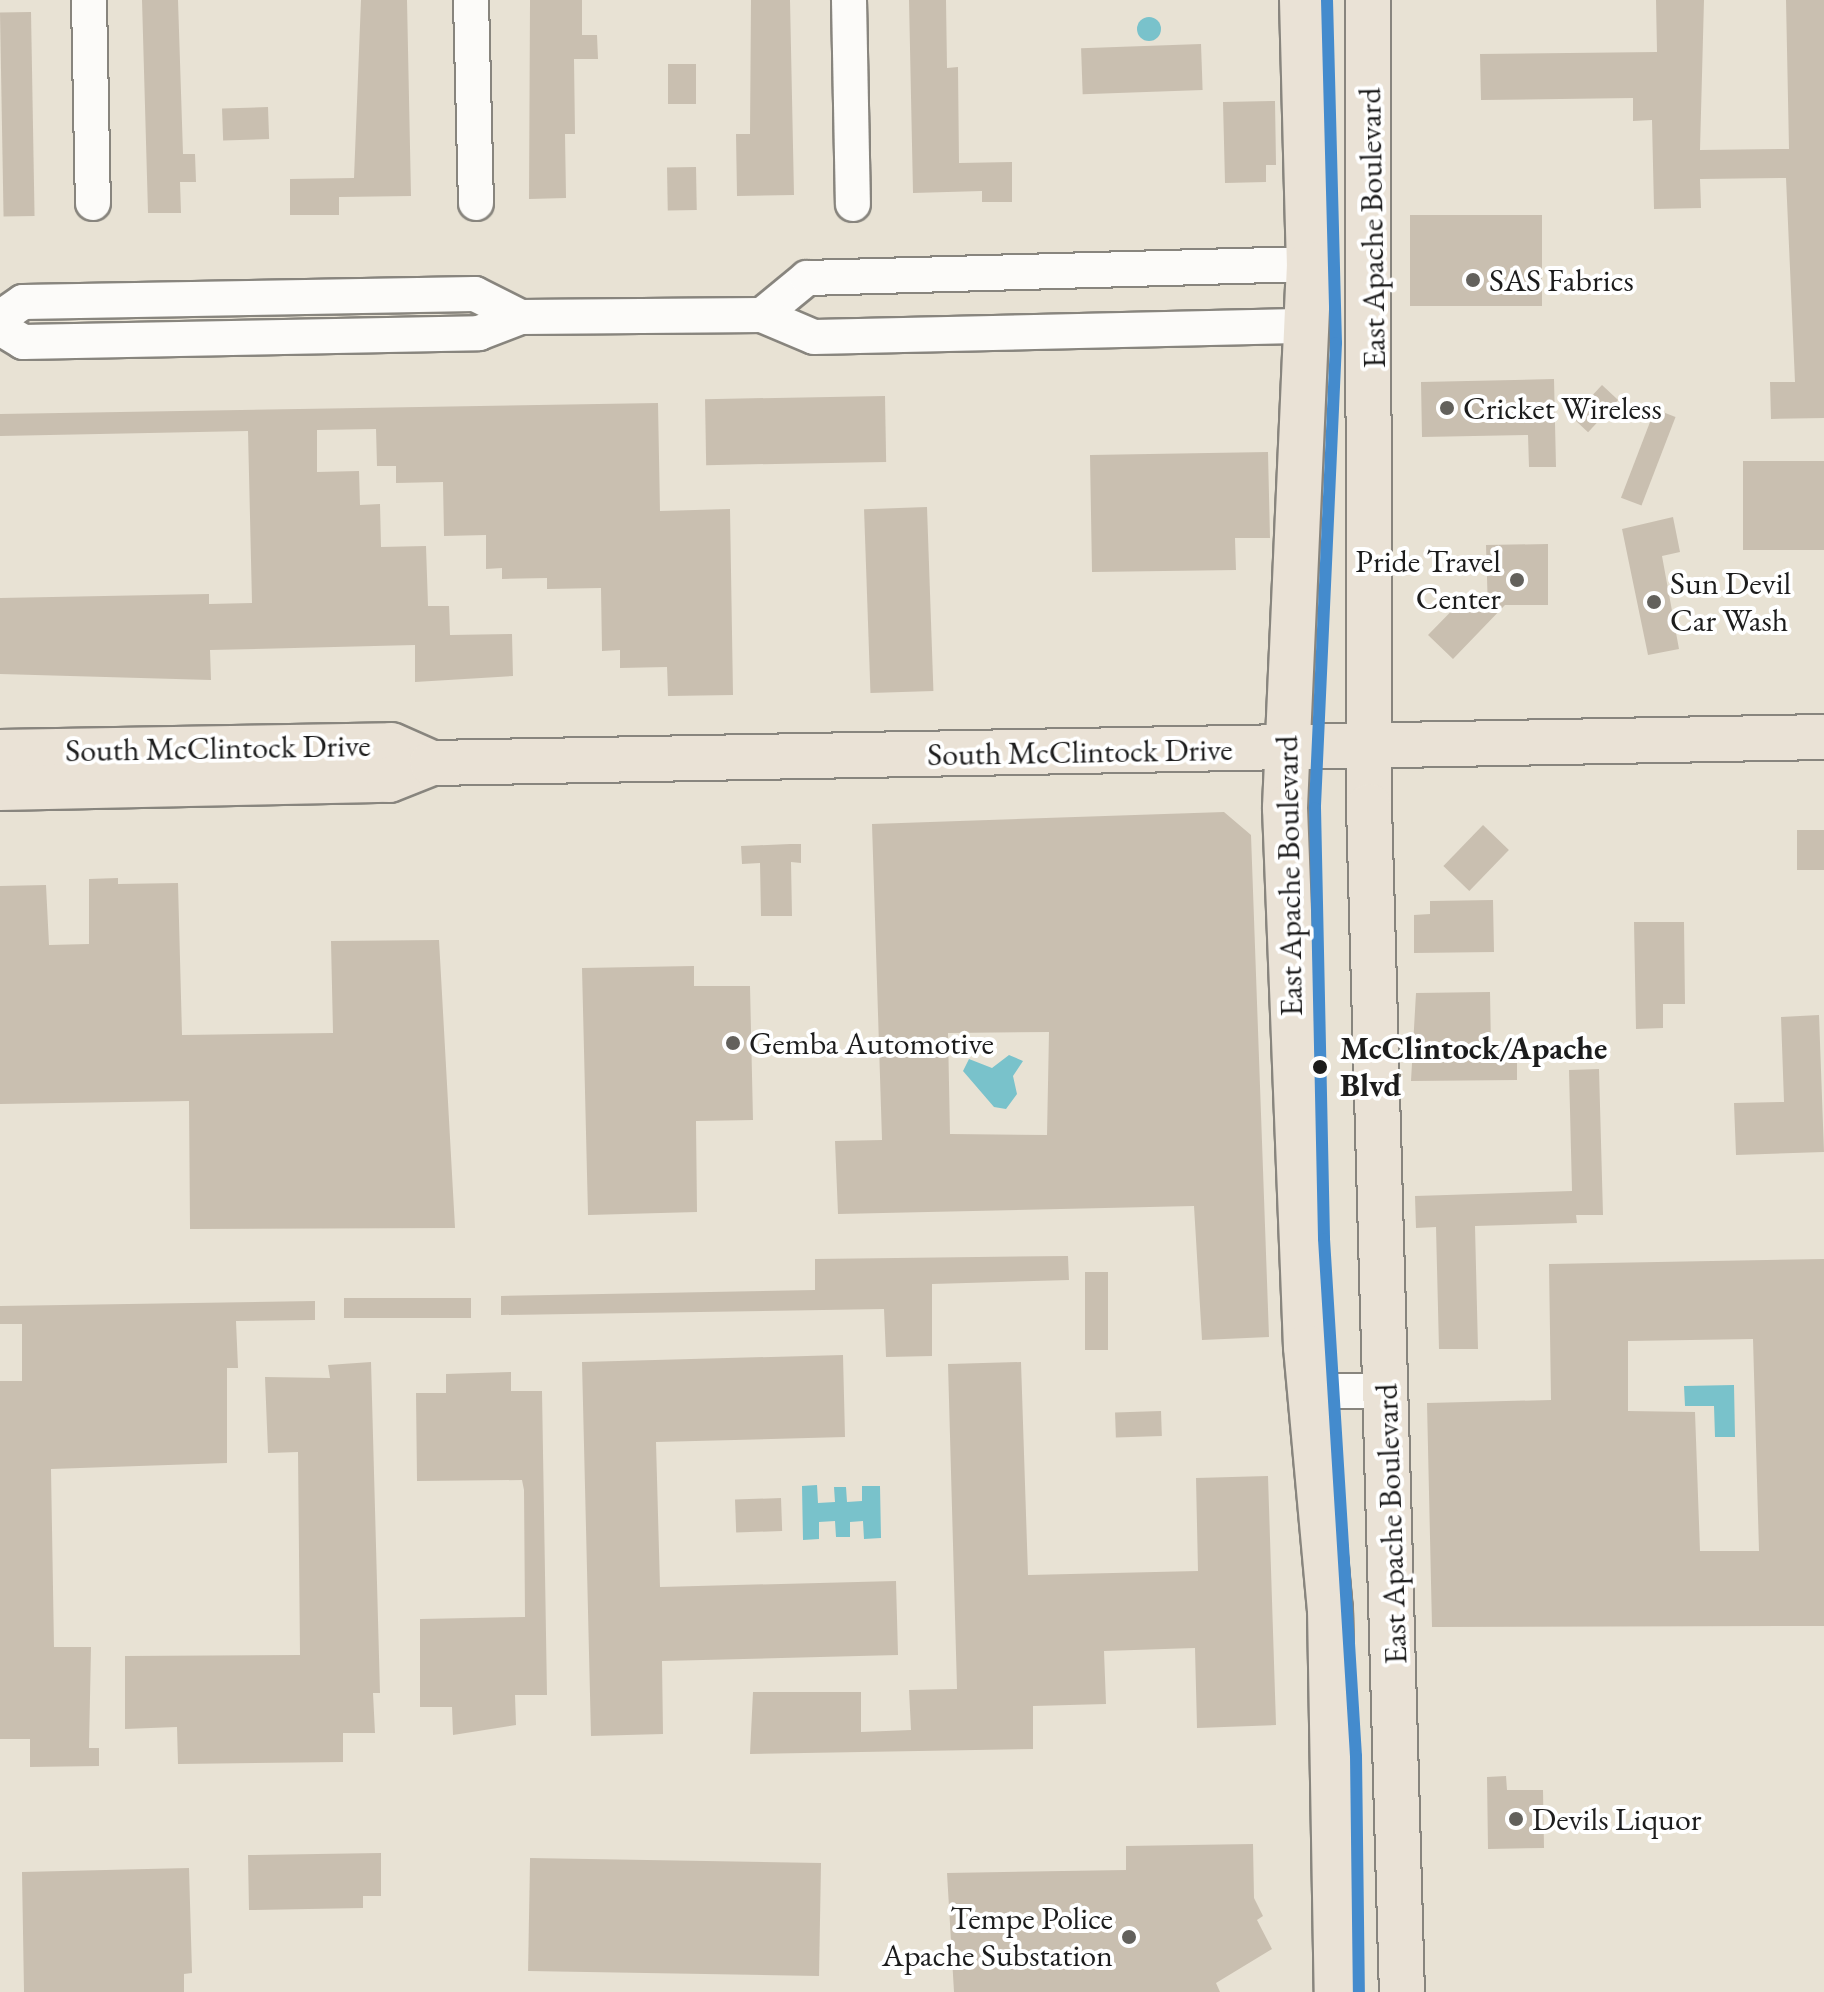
<!DOCTYPE html>
<style>
body{margin:0}
#map{position:relative;width:1824px;height:1992px;overflow:hidden;background:#e8e2d4;font-family:"EB Garamond",serif}
div>[style]{position:absolute}
.water>*{inset:0;background:#79c2cb}
.round{border-radius:50%}
.building>*{inset:0;background:#c9bfb0;transform-origin:0 0}
.roads{filter:drop-shadow(2px 0 #88857e) drop-shadow(-2px 0 #88857e) drop-shadow(0 2px #88857e) drop-shadow(0 -2px #88857e)}
.minor>*{height:34px;margin:-17px;padding:0 17px;transform-origin:17px;border-radius:17px;background:#fcfbf9}
.major>*{height:44px;margin:-22px;padding:0 22px;transform-origin:22px;border-radius:22px;background:#eae2d6}
.rail-1>*{height:12px;margin:-6px;padding:0 6px;transform-origin:6px;border-radius:6px;background:#448bcd}
.dots>*{width:22px;height:22px;translate:-50% -50%;box-sizing:border-box;border:4px solid #fff;border-radius:50%}
span{translate:-50% -50%;white-space:nowrap;text-align:center;line-height:1.15;-webkit-text-stroke:8px #fff;paint-order:stroke}
.street-label{font-size:32px;color:#1c1c1c}
.poi-label{font-size:32px;color:#1c1c1c}
.left{translate:0 -50%;text-align:left}
.right{translate:-100% -50%;text-align:right}
.stop-label{font-size:32px;color:#1c1c1c;font-weight:700}
</style>
<div id="map">
<div class="water">
<div class="round" style="left:1137px;top:17px;width:24px;height:24px"></div>
<div style="clip-path:polygon(1009px 1055px,1023px 1061px,1013px 1076px,1017px 1094px,1006px 1109px,994px 1107px,963px 1071px,969px 1059px,992px 1068px)"></div>
<div style="clip-path:polygon(1734px 1385px,1735px 1437px,1715px 1437px,1714px 1406px,1685px 1406px,1684px 1386px)"></div>
<div style="clip-path:polygon(817px 1485px,818px 1503px,835px 1502px,834px 1487px,846px 1487px,847px 1502px,862px 1501px,862px 1486px,880px 1486px,881px 1538px,864px 1539px,863px 1521px,850px 1522px,850px 1537px,836px 1537px,835px 1521px,819px 1522px,819px 1539px,803px 1540px,802px 1486px)"></div>
</div>
<div class="building">
<div style="clip-path:polygon(142px 0,178px 0,183px 154px,195px 154px,196px 182px,180px 182px,181px 213px,148px 213px)"></div>
<div style="clip-path:polygon(361px 0,407px 0,411px 196px,339px 197px,339px 215px,290px 215px,290px 179px,354px 178px)"></div>
<div style="clip-path:polygon(530px 0,582px 0,582px 35px,597px 35px,598px 59px,574px 59px,575px 134px,565px 134px,566px 198px,529px 199px)"></div>
<div style="clip-path:polygon(751px 0,790px 0,794px 195px,737px 196px,736px 134px,750px 134px)"></div>
<div style="clip-path:polygon(909px 0,946px 0,947px 68px,958px 67px,959px 163px,1012px 162px,1012px 202px,982px 202px,982px 191px,913px 193px)"></div>
<div style="clip-path:polygon(1656px 0,1704px 0,1700px 150px,1789px 149px,1786px 0,1824px 0,1824px 418px,1771px 419px,1770px 382px,1795px 382px,1786px 178px,1700px 179px,1701px 208px,1654px 209px,1652px 120px,1633px 121px,1633px 98px,1481px 100px,1480px 54px,1657px 52px)"></div>
<div style="left:31px;top:12px;width:204px;height:31px;rotate:89deg"></div>
<div style="left:1201px;top:44px;width:46px;height:120px;rotate:88deg"></div>
<div style="left:668px;top:64px;width:28px;height:40px"></div>
<div style="clip-path:polygon(1275px 101px,1276px 165px,1266px 165px,1266px 182px,1225px 183px,1223px 102px)"></div>
<div style="left:268px;top:107px;width:32px;height:46px;rotate:88deg"></div>
<div style="left:696px;top:167px;width:43px;height:29px;rotate:89deg"></div>
<div style="left:1542px;top:215px;width:91px;height:132px;rotate:90deg"></div>
<div style="clip-path:polygon(1554px 379px,1556px 467px,1529px 467px,1528px 435px,1422px 437px,1421px 382px)"></div>
<div style="left:1602px;top:385px;width:22px;height:44px;rotate:43deg"></div>
<div style="left:885px;top:396px;width:66px;height:180px;rotate:89deg"></div>
<div style="clip-path:polygon(658px 403px,660px 511px,730px 509px,733px 695px,668px 696px,667px 667px,620px 668px,620px 650px,602px 651px,601px 588px,547px 589px,547px 578px,502px 579px,502px 568px,486px 569px,486px 535px,444px 536px,443px 482px,396px 483px,396px 466px,377px 466px,376px 429px,317px 430px,317px 472px,359px 471px,360px 505px,380px 504px,381px 547px,426px 546px,428px 606px,449px 606px,450px 635px,512px 634px,513px 676px,415px 682px,415px 645px,210px 650px,211px 680px,0 674px,0 598px,209px 594px,209px 604px,252px 603px,248px 431px,0 436px,0 414px)"></div>
<div style="left:1655px;top:409px;width:22px;height:95px;rotate:21deg"></div>
<div style="clip-path:polygon(1268px 452px,1270px 538px,1235px 538px,1236px 570px,1092px 572px,1090px 455px)"></div>
<div style="left:1824px;top:461px;width:89px;height:81px;rotate:90deg"></div>
<div style="left:927px;top:507px;width:184px;height:63px;rotate:88deg"></div>
<div style="clip-path:polygon(1673px 517px,1680px 552px,1662px 556px,1679px 649px,1648px 655px,1622px 529px)"></div>
<div style="clip-path:polygon(1548px 544px,1548px 605px,1505px 605px,1453px 659px,1428px 635px,1469px 593px,1488px 611px,1486px 545px)"></div>
<div style="clip-path:polygon(evenodd,1224px 812px,1251px 835px,1269px 1337px,1202px 1340px,1194px 1206px,838px 1214px,835px 1141px,882px 1140px,872px 824px,1224px 812px,1049px 1032px,1047px 1135px,950px 1134px,948px 1033px,1049px 1032px)"></div>
<div style="left:1483px;top:825px;width:36px;height:57px;rotate:44deg"></div>
<div style="left:1824px;top:830px;width:40px;height:27px;rotate:90deg"></div>
<div style="clip-path:polygon(790px 844px,801px 844px,801px 863px,791px 862px,792px 916px,761px 916px,760px 863px,742px 864px,741px 846px)"></div>
<div style="clip-path:polygon(118px 878px,118px 884px,178px 883px,182px 1035px,333px 1033px,331px 941px,439px 940px,455px 1228px,190px 1229px,189px 1101px,0 1104px,0 886px,46px 885px,49px 945px,89px 944px,89px 879px)"></div>
<div style="clip-path:polygon(1493px 900px,1494px 952px,1414px 953px,1414px 915px,1430px 914px,1430px 901px)"></div>
<div style="clip-path:polygon(1634px 922px,1684px 922px,1685px 1004px,1663px 1004px,1663px 1028px,1636px 1029px)"></div>
<div style="clip-path:polygon(694px 966px,694px 986px,750px 986px,753px 1120px,696px 1121px,697px 1212px,588px 1215px,582px 968px)"></div>
<div style="clip-path:polygon(1490px 992px,1491px 1049px,1517px 1049px,1517px 1080px,1411px 1081px,1416px 993px)"></div>
<div style="clip-path:polygon(1819px 1015px,1824px 1152px,1736px 1155px,1734px 1103px,1784px 1102px,1781px 1017px)"></div>
<div style="clip-path:polygon(1599px 1069px,1603px 1215px,1576px 1215px,1577px 1223px,1475px 1226px,1478px 1349px,1439px 1349px,1436px 1227px,1416px 1228px,1415px 1196px,1572px 1191px,1569px 1070px)"></div>
<div style="clip-path:polygon(1068px 1256px,1069px 1280px,932px 1284px,932px 1356px,886px 1357px,884px 1309px,501px 1315px,501px 1296px,815px 1290px,815px 1259px)"></div>
<div style="clip-path:polygon(evenodd,1824px 1259px,1824px 1626px,1432px 1627px,1427px 1403px,1551px 1400px,1549px 1264px,1824px 1259px,1753px 1339px,1759px 1551px,1700px 1551px,1695px 1412px,1628px 1411px,1628px 1341px,1753px 1339px)"></div>
<div style="left:1085px;top:1272px;width:23px;height:78px"></div>
<div style="left:344px;top:1298px;width:127px;height:20px"></div>
<div style="clip-path:polygon(315px 1301px,315px 1320px,236px 1321px,238px 1368px,227px 1368px,227px 1463px,51px 1469px,54px 1647px,91px 1647px,89px 1748px,99px 1748px,99px 1766px,30px 1767px,30px 1739px,0 1739px,0 1381px,22px 1381px,22px 1324px,0 1324px,0 1306px)"></div>
<div style="clip-path:polygon(843px 1355px,845px 1437px,656px 1442px,660px 1587px,896px 1581px,898px 1655px,662px 1661px,663px 1734px,591px 1736px,582px 1362px)"></div>
<div style="clip-path:polygon(371px 1362px,380px 1693px,373px 1693px,375px 1733px,343px 1733px,343px 1762px,178px 1764px,177px 1727px,125px 1729px,125px 1656px,300px 1655px,298px 1452px,268px 1453px,265px 1377px,330px 1378px,328px 1365px)"></div>
<div style="clip-path:polygon(1021px 1362px,1028px 1575px,1198px 1571px,1196px 1478px,1268px 1476px,1276px 1725px,1197px 1728px,1195px 1648px,1104px 1651px,1106px 1704px,1033px 1706px,1033px 1749px,750px 1754px,753px 1692px,861px 1692px,861px 1732px,911px 1730px,909px 1690px,957px 1689px,948px 1364px)"></div>
<div style="clip-path:polygon(511px 1372px,511px 1391px,542px 1391px,547px 1695px,515px 1695px,516px 1725px,453px 1735px,452px 1707px,420px 1707px,420px 1619px,525px 1617px,524px 1490px,522px 1480px,417px 1481px,416px 1393px,446px 1393px,446px 1374px)"></div>
<div style="left:1161px;top:1411px;width:25px;height:46px;rotate:88deg"></div>
<div style="left:781px;top:1498px;width:33px;height:46px;rotate:88deg"></div>
<div style="clip-path:polygon(1506px 1776px,1507px 1790px,1543px 1790px,1544px 1848px,1488px 1849px,1487px 1777px)"></div>
<div style="clip-path:polygon(1253px 1844px,1254px 1898px,1263px 1916px,1257px 1920px,1272px 1949px,1216px 1983px,1220px 1992px,954px 1992px,947px 1873px,1126px 1870px,1126px 1846px)"></div>
<div style="clip-path:polygon(381px 1853px,381px 1896px,363px 1896px,363px 1908px,249px 1910px,248px 1855px)"></div>
<div style="left:821px;top:1863px;width:113px;height:291px;rotate:91deg"></div>
<div style="clip-path:polygon(189px 1868px,192px 1973px,184px 1974px,184px 1992px,24px 1992px,22px 1872px)"></div>
</div>
<div class="roads">
<div class="minor">
<div style="left:89px;top:0;width:203px;rotate:88.9deg"></div>
<div style="left:471px;top:0;width:203px;rotate:88.6deg"></div>
<div style="left:849px;top:0;width:204px;rotate:88.9deg"></div>
<div style="left:762px;top:315px;width:58px;rotate:-39.4deg"></div>
<div style="left:807px;top:278px;width:502px;rotate:-1.6deg"></div>
<div style="left:0;top:318px;width:28px;rotate:-35deg"></div>
<div style="left:23px;top:302px;width:452px;rotate:-1deg"></div>
<div style="left:475px;top:294px;width:51px;rotate:26.6deg"></div>
<div style="left:0;top:328px;width:27px;rotate:31deg"></div>
<div style="left:23px;top:342px;width:456px;rotate:-1.1deg"></div>
<div style="left:479px;top:333px;width:45px;rotate:-20.9deg"></div>
<div style="left:521px;top:317px;width:241px;rotate:-0.5deg"></div>
<div style="left:762px;top:315px;width:56px;rotate:22.9deg"></div>
<div style="left:814px;top:337px;width:494px;rotate:-1.3deg"></div>
<div style="left:1312px;top:1391px;width:75px"></div>
</div>
<div class="major">
<div style="left:1302px;top:0;width:264px;rotate:88.5deg"></div>
<div style="left:1309px;top:264px;width:545px;rotate:92.53deg"></div>
<div style="left:1285px;top:808px;width:539px;rotate:87.77deg"></div>
<div style="left:1306px;top:1347px;width:263px;rotate:84.8deg"></div>
<div style="left:1330px;top:1609px;width:383px;rotate:89deg"></div>
<div style="left:1368px;top:0;width:806px;rotate:89.93deg"></div>
<div style="left:1369px;top:806px;width:1186px;rotate:88.41deg"></div>
<div style="left:0;top:752px;width:391px;rotate:-1deg"></div>
<div style="left:391px;top:745px;width:45px;rotate:23.7deg"></div>
<div style="left:0;top:788px;width:389px;rotate:-1.2deg"></div>
<div style="left:389px;top:780px;width:46px;rotate:-21.6deg"></div>
<div style="left:432px;top:763px;width:1392px;rotate:-1.07deg"></div>
</div>
</div>
<div class="rail-1">
<div style="left:1327px;top:0;width:343px;rotate:88.5deg"></div>
<div style="left:1336px;top:343px;width:465px;rotate:92.6deg"></div>
<div style="left:1315px;top:808px;width:431px;rotate:88.8deg"></div>
<div style="left:1324px;top:1239px;width:518px;rotate:86.46deg"></div>
<div style="left:1356px;top:1756px;width:236px;rotate:89.3deg"></div>
</div>
<div class="dots">
<div style="left:1473px;top:280px;background:#63615c"></div>
<div style="left:1447px;top:408px;background:#63615c"></div>
<div style="left:1517px;top:580px;background:#63615c"></div>
<div style="left:1654px;top:602px;background:#63615c"></div>
<div style="left:733px;top:1043px;background:#63615c"></div>
<div style="left:1320px;top:1067px;background:#1c1c1c"></div>
<div style="left:1516px;top:1819px;background:#63615c"></div>
<div style="left:1129px;top:1937px;background:#63615c"></div>
</div>
<div class="street-label">
<span style="left:1372px;top:228px;rotate:-91deg">East Apache Boulevard</span>
<span style="left:218px;top:748px;rotate:-1deg">South McClintock Drive</span>
<span style="left:1080px;top:752px;rotate:-1deg">South McClintock Drive</span>
<span style="left:1289px;top:876px;rotate:-91deg">East Apache Boulevard</span>
<span style="left:1391px;top:1524px;rotate:-92deg">East Apache Boulevard</span>
</div>
<div class="poi-label">
<span class="left" style="left:1489px;top:280px">SAS Fabrics</span>
<span class="left" style="left:1463px;top:408px">Cricket Wireless</span>
<span class="right" style="left:1501px;top:580px">Pride Travel<br>Center</span>
<span class="left" style="left:1670px;top:602px">Sun Devil<br>Car Wash</span>
<span class="left" style="left:749px;top:1043px">Gemba Automotive</span>
<span class="left" style="left:1532px;top:1819px">Devils Liquor</span>
<span class="right" style="left:1113px;top:1937px">Tempe Police<br>Apache Substation</span>
</div>
<div class="stop-label">
<span class="left" style="left:1340px;top:1067px">McClintock/Apache<br>Blvd</span>
</div>
</div>
